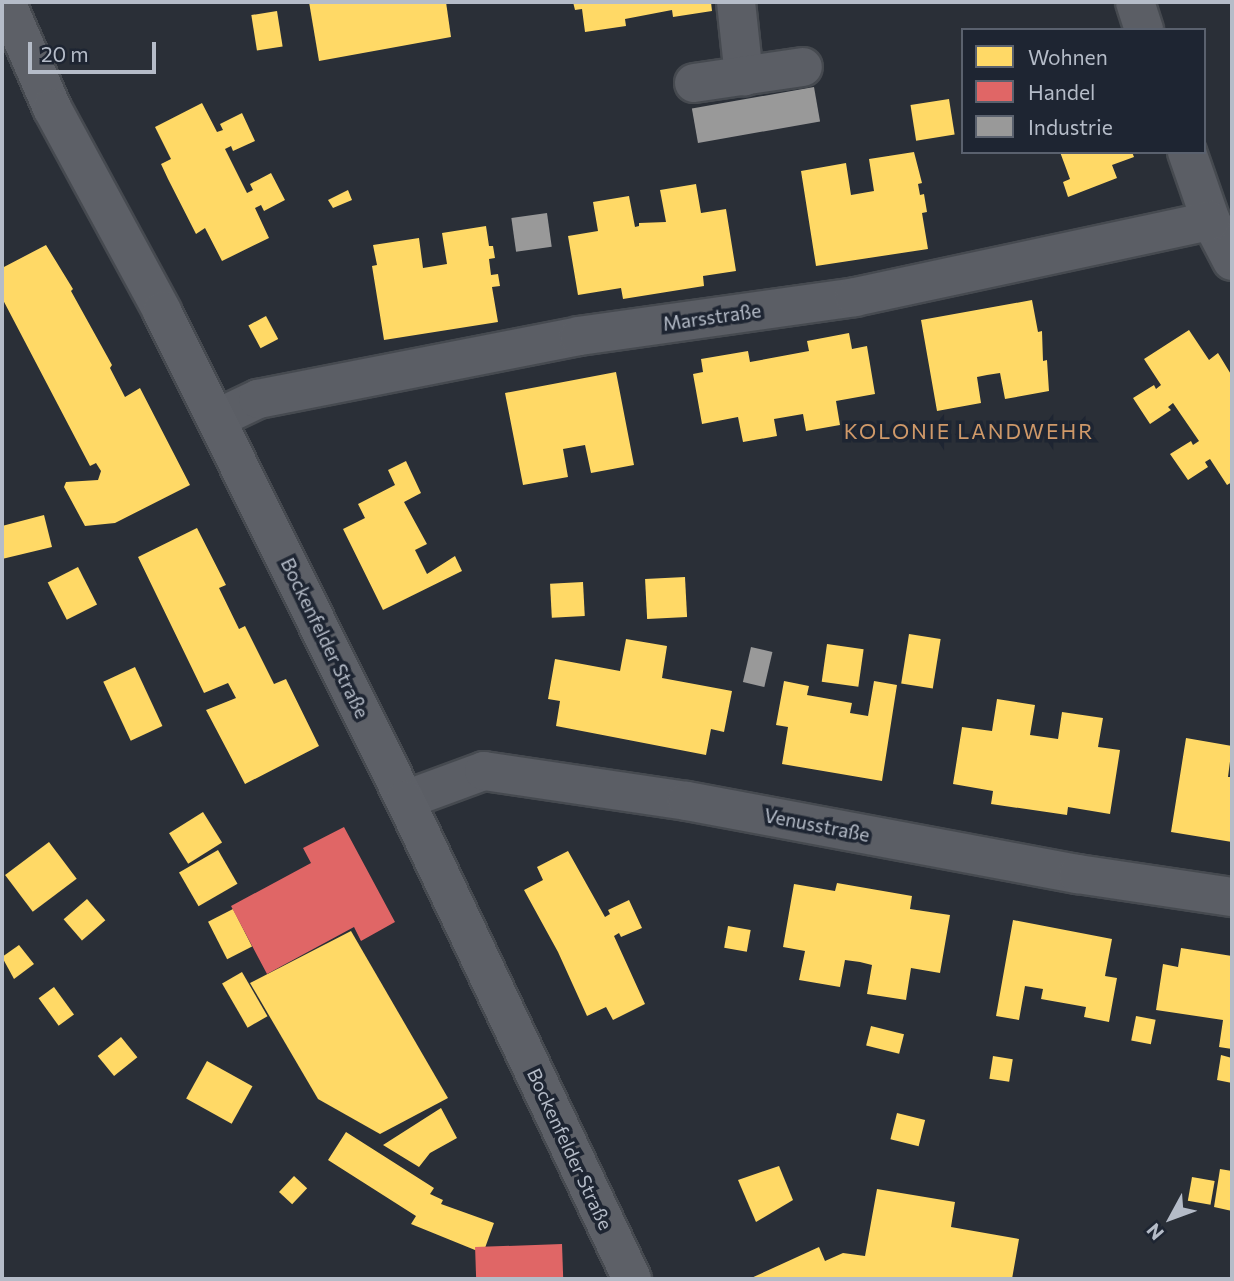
<!DOCTYPE html>
<meta charset="utf-8">
<style>
body{margin:0}
#map{position:relative;width:1234px;height:1281px;overflow:hidden;background:#2a2f37;font-family:Commissioner,sans-serif}
div>[style]{position:absolute}
.homes>*{inset:0;background:#ffd966;transform-origin:0 0}
.shops>*{inset:0;background:#e06666;transform-origin:0 0}
.industry>*{inset:0;background:#999;transform-origin:0 0}
.roads{filter:drop-shadow(2px 0 #464a50) drop-shadow(-2px 0 #464a50) drop-shadow(0 2px #464a50) drop-shadow(0 -2px #464a50)}
.minor>*{height:38px;margin:-19px;padding:0 19px;transform-origin:19px;border-radius:19px;background:#5b5e65}
.major>*{height:38px;margin:-19px;padding:0 19px;transform-origin:19px;border-radius:19px;background:#5d6067}
span{translate:-50% -50%;white-space:nowrap;text-align:center;line-height:1.15;-webkit-text-stroke:7px #1e2532;paint-order:stroke}
.street-label{font-size:19px;color:#b5bcc8}
.neighbourhood-label{font-size:21px;color:#cf9969;letter-spacing:2px}
.frame{position:absolute;inset:0;border:4px solid #b5bcc8;pointer-events:none}
.legend{position:absolute;left:961px;top:28px;width:245px;height:126px;box-sizing:border-box;background:#1e2532;border:2px solid #5a616e;margin:0;padding:9px 12px;list-style:none;font-size:21px;color:#b5bcc8}
.legend li{display:flex;align-items:center;gap:14px;height:35px}
.legend b{width:35px;border:2px solid #5a616e}
.north{position:absolute;left:1136px;top:1183px;width:70px;height:70px;-webkit-text-stroke:5px #1e2532;paint-order:stroke;rotate:229deg;font-size:19px;font-weight:700;line-height:28px;text-align:center;color:#b5bcc8}
.north::after{content:'';display:block;margin:auto;width:24px;height:32px;background:#b5bcc8;clip-path:polygon(50% 0,100% 100%,50% 72%,0 100%)}
.scale{position:absolute;left:28px;top:42px;width:128px;height:32px;box-sizing:border-box;border:4px solid #b5bcc8;border-top:0;padding-left:9px;font-size:21px;line-height:24px;white-space:nowrap;color:#b5bcc8;-webkit-text-stroke:5px #1e2532;paint-order:stroke}
</style>
<div id="map">
<div class="homes">
<div style="clip-path:polygon(309px 2px,446px 2px,451px 37px,319px 61px)"></div>
<div style="clip-path:polygon(573px 2px,711px 2px,712px 11px,673px 17px,672px 10px,625px 19px,626px 26px,585px 32px,582px 9px,575px 10px)"></div>
<div style="left:277px;top:11px;width:36px;height:26px;rotate:81deg"></div>
<div style="left:949px;top:99px;width:36px;height:39px;rotate:81deg"></div>
<div style="clip-path:polygon(202px 103px,217px 132px,223px 130px,220px 124px,242px 113px,255px 141px,233px 151px,231px 146px,225px 149px,247px 193px,253px 190px,250px 184px,271px 173px,285px 200px,264px 211px,261px 205px,255px 208px,269px 238px,222px 261px,205px 228px,196px 234px,168px 179px,161px 164px,171px 159px,155px 127px)"></div>
<div style="clip-path:polygon(914px 152px,922px 183px,918px 184px,920px 195px,924px 194px,927px 212px,922px 213px,928px 249px,816px 266px,801px 171px,846px 163px,851px 195px,874px 191px,869px 159px)"></div>
<div style="clip-path:polygon(1060px 152px,1132px 152px,1134px 157px,1112px 165px,1117px 178px,1068px 197px,1063px 182px,1070px 179px)"></div>
<div style="clip-path:polygon(696px 184px,701px 213px,726px 209px,736px 271px,703px 276px,704px 286px,623px 299px,621px 288px,578px 295px,568px 236px,598px 231px,593px 202px,629px 196px,635px 227px,639px 226px,639px 223px,666px 222px,660px 190px)"></div>
<div style="clip-path:polygon(348px 190px,352px 200px,333px 208px,328px 200px)"></div>
<div style="clip-path:polygon(486px 226px,489px 246px,493px 246px,495px 258px,489px 259px,491px 275px,498px 274px,500px 286px,492px 287px,498px 322px,384px 340px,372px 266px,377px 265px,373px 245px,419px 238px,423px 268px,447px 264px,442px 233px)"></div>
<div style="clip-path:polygon(46px 245px,73px 289px,71px 291px,112px 365px,110px 368px,125px 397px,140px 388px,190px 485px,115px 523px,85px 526px,64px 487px,66px 482px,98px 480px,101px 471px,96px 463px,90px 466px,2px 298px,2px 268px)"></div>
<div style="clip-path:polygon(1032px 300px,1038px 332px,1042px 331px,1043px 361px,1047px 360px,1049px 391px,1005px 399px,1000px 373px,987px 375px,977px 377px,981px 403px,937px 411px,921px 320px)"></div>
<div style="left:266px;top:316px;width:26px;height:20px;rotate:62deg"></div>
<div style="clip-path:polygon(1189px 330px,1209px 360px,1218px 353px,1232px 376px,1232px 482px,1227px 485px,1210px 459px,1205px 462px,1208px 467px,1188px 480px,1170px 454px,1191px 441px,1193px 445px,1199px 441px,1173px 403px,1168px 407px,1171px 410px,1150px 424px,1133px 398px,1154px 385px,1156px 389px,1161px 385px,1144px 359px)"></div>
<div style="clip-path:polygon(849px 333px,852px 349px,867px 346px,875px 394px,836px 401px,840px 425px,806px 431px,803px 414px,774px 419px,777px 436px,743px 442px,738px 417px,702px 424px,693px 374px,703px 372px,701px 359px,748px 351px,750px 362px,809px 351px,807px 341px)"></div>
<div style="clip-path:polygon(616px 372px,634px 465px,591px 473px,585px 445px,563px 449px,568px 477px,523px 485px,505px 393px)"></div>
<div style="clip-path:polygon(406px 461px,421px 493px,404px 502px,427px 544px,415px 550px,427px 574px,455px 556px,462px 571px,383px 610px,343px 529px,365px 518px,358px 504px,395px 485px,388px 470px)"></div>
<div style="clip-path:polygon(44px 515px,52px 547px,2px 559px,2px 526px)"></div>
<div style="clip-path:polygon(197px 528px,226px 585px,219px 588px,239px 629px,245px 626px,274px 684px,286px 679px,319px 746px,245px 784px,206px 710px,236px 698px,228px 683px,204px 693px,138px 557px)"></div>
<div style="left:78px;top:567px;width:42px;height:34px;rotate:63deg"></div>
<div style="left:685px;top:577px;width:40px;height:40px;rotate:87deg"></div>
<div style="left:583px;top:582px;width:34px;height:33px;rotate:87deg"></div>
<div style="left:909px;top:634px;width:32px;height:50px;rotate:9deg"></div>
<div style="clip-path:polygon(626px 639px,667px 646px,662px 678px,732px 691px,724px 732px,711px 729px,706px 755px,556px 726px,560px 701px,548px 699px,555px 659px,620px 671px)"></div>
<div style="left:827px;top:644px;width:37px;height:38px;rotate:8deg"></div>
<div style="left:135px;top:667px;width:65px;height:35px;rotate:65deg"></div>
<div style="clip-path:polygon(784px 681px,809px 686px,807px 695px,852px 703px,850px 713px,868px 716px,874px 681px,897px 685px,882px 781px,782px 764px,788px 727px,776px 725px)"></div>
<div style="clip-path:polygon(997px 699px,1035px 705px,1030px 735px,1058px 739px,1062px 712px,1103px 718px,1098px 747px,1120px 750px,1110px 814px,1068px 807px,1067px 815px,991px 804px,993px 791px,953px 784px,962px 727px,992px 731px)"></div>
<div style="clip-path:polygon(1186px 738px,1232px 746px,1228px 777px,1232px 777px,1232px 842px,1171px 832px)"></div>
<div style="left:203px;top:812px;width:36px;height:40px;rotate:58deg"></div>
<div style="left:49px;top:842px;width:46px;height:55px;rotate:53deg"></div>
<div style="left:218px;top:850px;width:39px;height:45px;rotate:60deg"></div>
<div style="clip-path:polygon(568px 851px,605px 917px,610px 914px,608px 910px,629px 900px,642px 928px,621px 937px,619px 933px,614px 936px,645px 1004px,613px 1020px,606px 1007px,587px 1016px,558px 952px,524px 890px,543px 880px,537px 867px)"></div>
<div style="clip-path:polygon(837px 883px,912px 896px,910px 909px,950px 915px,940px 973px,911px 968px,906px 1000px,867px 994px,872px 965px,860px 962px,845px 960px,840px 987px,799px 980px,805px 951px,783px 947px,794px 884px,835px 891px)"></div>
<div style="left:87px;top:899px;width:28px;height:31px;rotate:49deg"></div>
<div style="left:233px;top:909px;width:42px;height:28px;rotate:63deg"></div>
<div style="clip-path:polygon(1013px 920px,1112px 939px,1105px 976px,1117px 978px,1109px 1022px,1084px 1017px,1086px 1007px,1041px 999px,1043px 989px,1025px 986px,1019px 1020px,996px 1016px)"></div>
<div style="left:728px;top:926px;width:23px;height:22px;rotate:10deg"></div>
<div style="clip-path:polygon(351px 931px,448px 1098px,380px 1134px,318px 1099px,250px 983px)"></div>
<div style="clip-path:polygon(19px 945px,34px 964px,14px 979px,2px 957px)"></div>
<div style="clip-path:polygon(1181px 948px,1232px 956px,1232px 1049px,1219px 1047px,1223px 1020px,1156px 1010px,1163px 964px,1178px 967px)"></div>
<div style="left:242px;top:972px;width:51px;height:23px;rotate:60deg"></div>
<div style="left:54px;top:987px;width:34px;height:19px;rotate:54deg"></div>
<div style="left:1136px;top:1016px;width:20px;height:25px;rotate:11deg"></div>
<div style="left:871px;top:1026px;width:34px;height:20px;rotate:14deg"></div>
<div style="left:121px;top:1037px;width:26px;height:30px;rotate:51deg"></div>
<div style="clip-path:polygon(1221px 1055px,1232px 1058px,1232px 1083px,1217px 1080px)"></div>
<div style="left:993px;top:1056px;width:20px;height:23px;rotate:9deg"></div>
<div style="left:207px;top:1061px;width:52px;height:43px;rotate:29deg"></div>
<div style="clip-path:polygon(441px 1108px,457px 1138px,430px 1153px,419px 1167px,383px 1145px)"></div>
<div style="left:897px;top:1113px;width:29px;height:27px;rotate:14deg"></div>
<div style="clip-path:polygon(346px 1132px,434px 1188px,430px 1194px,443px 1200px,441px 1204px,494px 1223px,485px 1248px,475px 1250px,411px 1224px,416px 1216px,328px 1160px)"></div>
<div style="clip-path:polygon(779px 1166px,793px 1200px,756px 1222px,738px 1180px)"></div>
<div style="clip-path:polygon(1220px 1169px,1232px 1171px,1232px 1211px,1214px 1207px)"></div>
<div style="left:294px;top:1176px;width:18px;height:22px;rotate:43deg"></div>
<div style="left:1192px;top:1177px;width:23px;height:24px;rotate:10deg"></div>
<div style="clip-path:polygon(877px 1189px,955px 1202px,951px 1227px,1019px 1239px,1012px 1279px,749px 1279px,819px 1247px,825px 1261px,843px 1253px,865px 1256px)"></div>
</div>
<div class="shops">
<div style="clip-path:polygon(344px 827px,395px 922px,361px 941px,354px 927px,267px 974px,231px 906px,311px 863px,303px 848px)"></div>
<div style="left:562px;top:1244px;width:35px;height:87px;rotate:88deg"></div>
</div>
<div class="industry">
<div style="left:814px;top:87px;width:35px;height:124px;rotate:80deg"></div>
<div style="left:547px;top:213px;width:34px;height:36px;rotate:82deg"></div>
<div style="left:751px;top:647px;width:22px;height:36px;rotate:13deg"></div>
</div>
<div class="roads">
<div class="minor">
<div style="left:736px;top:2px;width:75px;rotate:83.9deg"></div>
<div style="left:1135px;top:2px;width:29px;rotate:72deg"></div>
<div style="left:694px;top:83px;width:110px;rotate:-8.4deg"></div>
<div style="left:1187px;top:152px;width:73px;rotate:70.8deg"></div>
<div style="left:1211px;top:221px;width:45px;rotate:62.3deg"></div>
<div style="left:216px;top:419px;width:47px;rotate:-25.5deg"></div>
<div style="left:258px;top:399px;width:327px;rotate:-11.1deg"></div>
<div style="left:579px;top:336px;width:279px;rotate:-8deg"></div>
<div style="left:855px;top:297px;width:364px;rotate:-12.1deg"></div>
<div style="left:405px;top:800px;width:84px;rotate:-20.2deg"></div>
<div style="left:484px;top:771px;width:205px;rotate:8.4deg"></div>
<div style="left:687px;top:801px;width:398px;rotate:10.6deg"></div>
<div style="left:1078px;top:874px;width:156px;rotate:8.5deg"></div>
</div>
<div class="major">
<div style="left:6px;top:2px;width:116px;rotate:66.5deg"></div>
<div style="left:52px;top:108px;width:231px;rotate:61.5deg"></div>
<div style="left:162px;top:311px;width:546px;rotate:63.58deg"></div>
<div style="left:405px;top:800px;width:530px;rotate:64.64deg"></div>
</div>
</div>
<div class="street-label">
<span style="left:712px;top:317px;rotate:-8deg">Marsstraße</span>
<span style="left:325px;top:638px;rotate:64deg">Bockenfelder Straße</span>
<span style="left:817px;top:825px;rotate:11deg">Venusstraße</span>
<span style="left:570px;top:1149px;rotate:65deg">Bockenfelder Straße</span>
</div>
<div class="neighbourhood-label">
<span style="left:969px;top:431px">KOLONIE LANDWEHR</span>
</div>
<div class="frame"></div>
<ul class="legend">
<li><b style="height:19px;background:#ffd966"></b>Wohnen</li>
<li><b style="height:19px;background:#e06666"></b>Handel</li>
<li><b style="height:19px;background:#999"></b>Industrie</li>
</ul>
<div class="north">N</div>
<div class="scale">20 m</div>
</div>
